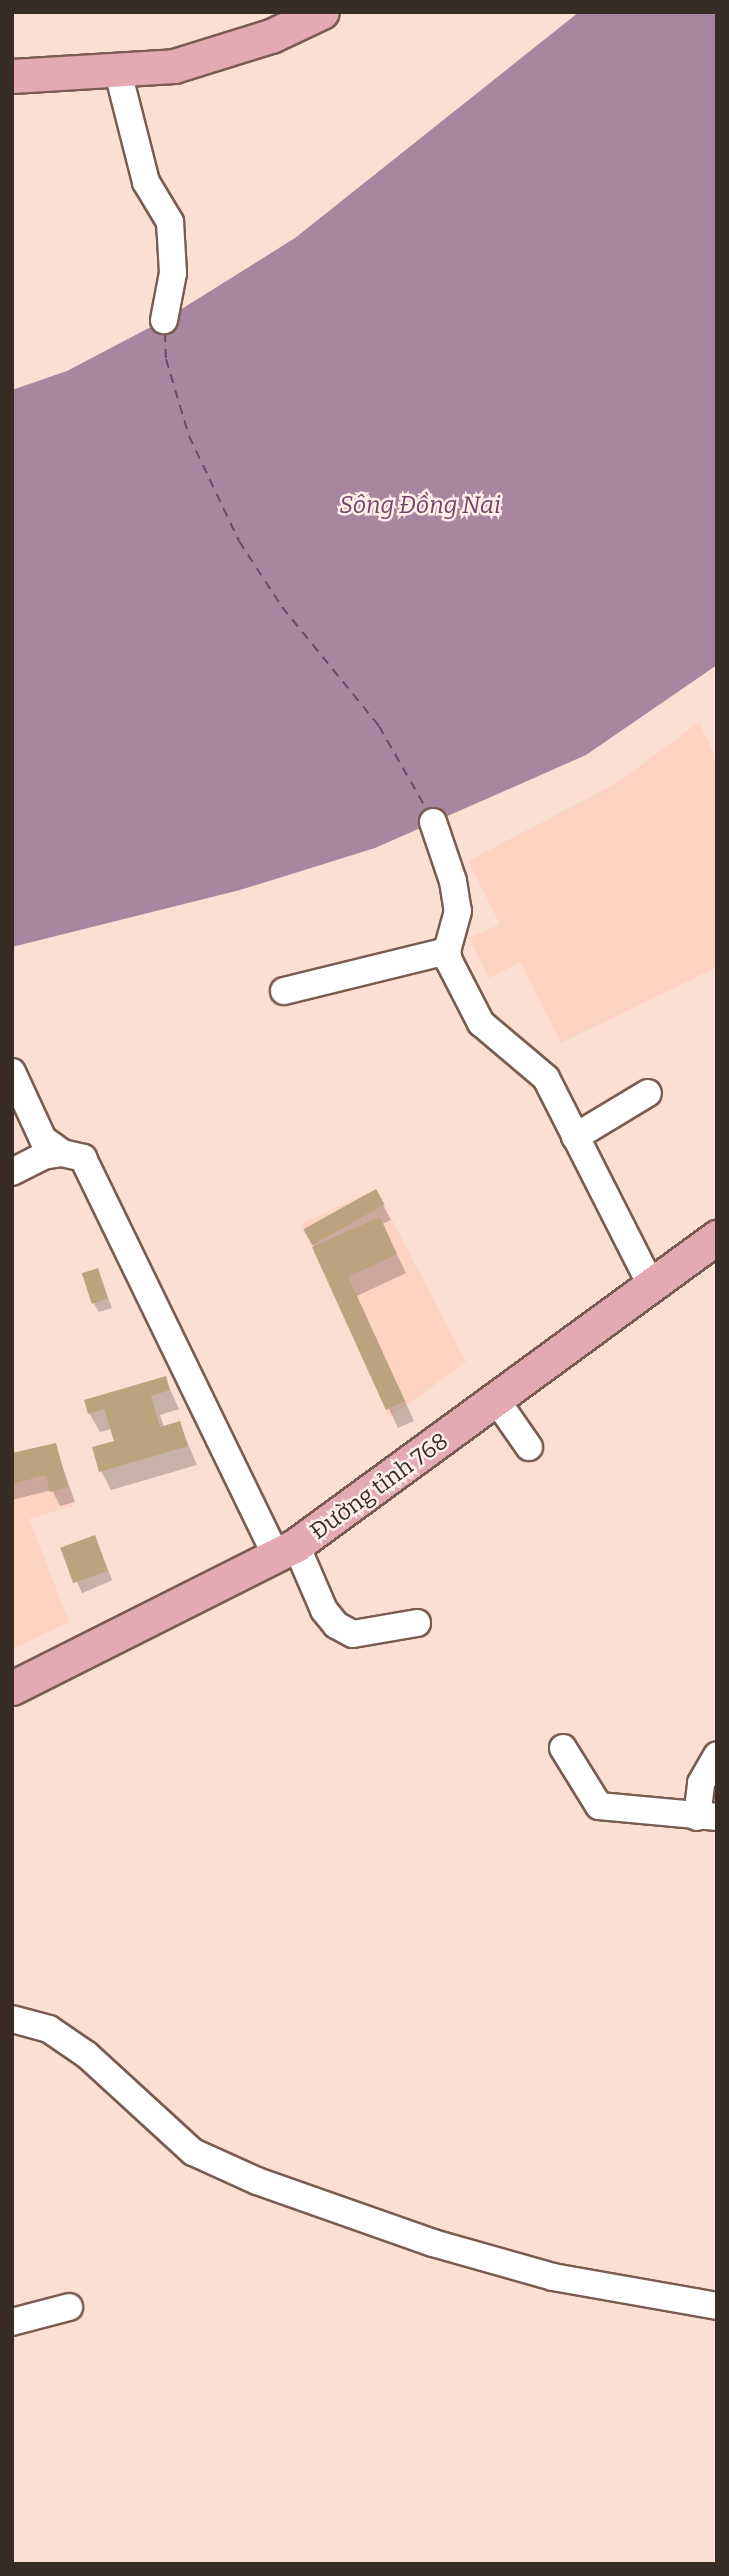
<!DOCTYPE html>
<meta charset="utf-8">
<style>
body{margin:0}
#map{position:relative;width:729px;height:2576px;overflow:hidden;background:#fbdfd3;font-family:Bitter,serif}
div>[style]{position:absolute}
.built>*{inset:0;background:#fed3c2}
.water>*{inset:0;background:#a986a0}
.shadow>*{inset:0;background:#0003;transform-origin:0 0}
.ferry>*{height:2px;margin-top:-1px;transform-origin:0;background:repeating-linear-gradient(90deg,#734268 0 9px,transparent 0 16px)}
.building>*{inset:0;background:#bba380;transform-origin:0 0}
.roads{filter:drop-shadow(2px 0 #7a5c50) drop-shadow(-2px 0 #7a5c50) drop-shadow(0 2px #7a5c50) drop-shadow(0 -2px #7a5c50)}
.minor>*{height:26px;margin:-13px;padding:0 13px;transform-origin:13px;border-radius:13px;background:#fff}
.major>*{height:33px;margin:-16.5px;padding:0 16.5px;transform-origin:16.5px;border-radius:16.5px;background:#e3aab4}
span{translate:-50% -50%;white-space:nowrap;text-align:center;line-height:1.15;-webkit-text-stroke:5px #feefe9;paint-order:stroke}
.street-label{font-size:23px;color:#392c26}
.water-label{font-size:24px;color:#734268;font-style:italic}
.frame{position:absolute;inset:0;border:14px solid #392c26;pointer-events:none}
</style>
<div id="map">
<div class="built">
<div style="clip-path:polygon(699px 722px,717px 761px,717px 967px,561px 1043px,520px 962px,489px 978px,469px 938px,500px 924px,468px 861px,617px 783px)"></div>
<div style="clip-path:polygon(376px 1189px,466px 1362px,389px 1418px,301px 1224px)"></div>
<div style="clip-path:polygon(56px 1443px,73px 1506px,29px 1519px,69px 1622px,12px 1649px,12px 1453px)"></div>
</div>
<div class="water">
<div style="clip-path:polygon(579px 12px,717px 12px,717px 665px,586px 755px,375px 848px,240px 890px,12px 947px,12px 390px,67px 371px,164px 320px,295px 238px)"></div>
</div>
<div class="shadow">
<div style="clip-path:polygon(375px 1191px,391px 1220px,382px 1224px,406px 1273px,357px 1296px,414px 1421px,398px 1428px,310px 1239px)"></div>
<div style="clip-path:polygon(98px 1270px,112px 1308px,99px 1312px,93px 1302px)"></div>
<div style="clip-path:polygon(165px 1378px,179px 1409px,160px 1415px,164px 1427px,179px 1423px,197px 1465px,111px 1490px,101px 1471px,116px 1442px,112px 1429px,100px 1432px,89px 1413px)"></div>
<div style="clip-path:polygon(55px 1445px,75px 1502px,60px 1506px,52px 1490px,12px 1500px,12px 1455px)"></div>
<div style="left:94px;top:1537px;width:47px;height:33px;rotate:67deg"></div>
</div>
<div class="ferry">
<div style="left:165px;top:333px;width:26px;rotate:88deg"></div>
<div style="left:166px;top:359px;width:80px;rotate:73.4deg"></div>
<div style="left:189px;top:436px;width:116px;rotate:64.5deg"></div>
<div style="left:239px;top:541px;width:79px;rotate:56.9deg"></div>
<div style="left:282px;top:607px;width:154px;rotate:50.8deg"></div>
<div style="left:379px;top:726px;width:99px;rotate:60.3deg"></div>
</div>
<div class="building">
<div style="left:376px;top:1189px;width:18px;height:83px;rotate:61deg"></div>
<div style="clip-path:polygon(380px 1217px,397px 1254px,348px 1277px,405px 1401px,386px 1410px,312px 1247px)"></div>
<div style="left:98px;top:1268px;width:32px;height:17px;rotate:72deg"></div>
<div style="clip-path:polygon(166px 1376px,170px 1390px,151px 1396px,160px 1427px,180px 1421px,188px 1446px,99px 1472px,92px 1447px,114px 1441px,104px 1409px,88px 1414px,84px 1400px)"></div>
<div style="clip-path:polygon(56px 1443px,68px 1487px,50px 1492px,46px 1475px,12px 1484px,12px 1453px)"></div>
<div style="left:95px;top:1535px;width:38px;height:37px;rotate:70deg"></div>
</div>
<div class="roads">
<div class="minor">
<div style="left:118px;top:72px;width:114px;rotate:75.7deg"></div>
<div style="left:146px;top:182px;width:47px;rotate:59deg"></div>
<div style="left:170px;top:222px;width:51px;rotate:86.6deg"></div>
<div style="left:173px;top:273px;width:48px;rotate:100.8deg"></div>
<div style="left:433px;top:822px;width:62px;rotate:71.3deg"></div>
<div style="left:453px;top:881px;width:30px;rotate:81deg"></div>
<div style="left:458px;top:911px;width:41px;rotate:105.4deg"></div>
<div style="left:447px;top:951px;width:10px;rotate:79deg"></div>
<div style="left:449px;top:961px;width:70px;rotate:62.7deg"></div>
<div style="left:481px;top:1023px;width:85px;rotate:40.2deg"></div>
<div style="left:546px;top:1078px;width:232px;rotate:63.1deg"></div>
<div style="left:284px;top:991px;width:168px;rotate:-13.8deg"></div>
<div style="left:12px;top:1072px;width:74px;rotate:65.2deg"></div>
<div style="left:43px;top:1139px;width:24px;rotate:36deg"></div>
<div style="left:575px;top:1137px;width:85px;rotate:-31.1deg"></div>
<div style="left:12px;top:1172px;width:35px;rotate:-27deg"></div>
<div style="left:43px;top:1156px;width:19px;rotate:-9deg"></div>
<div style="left:62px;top:1153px;width:22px;rotate:13deg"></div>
<div style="left:83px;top:1158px;width:442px;rotate:64.1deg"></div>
<div style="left:497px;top:1401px;width:56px;rotate:55.2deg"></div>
<div style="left:296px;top:1545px;width:71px;rotate:66.7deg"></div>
<div style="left:324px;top:1610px;width:19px;rotate:51deg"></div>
<div style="left:336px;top:1625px;width:19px;rotate:28deg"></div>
<div style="left:353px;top:1634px;width:65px;rotate:-9.8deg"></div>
<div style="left:563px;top:1748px;width:68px;rotate:58.2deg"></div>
<div style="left:599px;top:1806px;width:119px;rotate:5.3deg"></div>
<div style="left:697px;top:1817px;width:34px;rotate:-83deg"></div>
<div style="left:701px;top:1783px;width:32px;rotate:-60deg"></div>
<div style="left:12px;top:2019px;width:38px;rotate:15deg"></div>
<div style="left:49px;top:2029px;width:46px;rotate:34.4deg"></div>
<div style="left:87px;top:2055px;width:144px;rotate:42.5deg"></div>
<div style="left:193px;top:2152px;width:70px;rotate:24.4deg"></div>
<div style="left:257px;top:2181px;width:187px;rotate:19.4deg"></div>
<div style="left:433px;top:2243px;width:125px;rotate:15.8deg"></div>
<div style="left:553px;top:2277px;width:167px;rotate:10deg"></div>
<div style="left:12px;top:2322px;width:59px;rotate:-14.7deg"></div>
</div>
<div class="major">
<div style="left:12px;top:76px;width:162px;rotate:-3.5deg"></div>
<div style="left:174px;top:66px;width:102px;rotate:-17.2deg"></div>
<div style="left:271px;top:36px;width:56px;rotate:-25.2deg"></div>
<div style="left:12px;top:1688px;width:318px;rotate:-26.7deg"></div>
<div style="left:296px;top:1545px;width:522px;rotate:-36.19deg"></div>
</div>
</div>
<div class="street-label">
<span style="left:379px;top:1486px;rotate:-36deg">Đường tỉnh 768</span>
</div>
<div class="water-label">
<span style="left:420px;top:506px">Sông Đồng Nai</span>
</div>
<div class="frame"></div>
</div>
